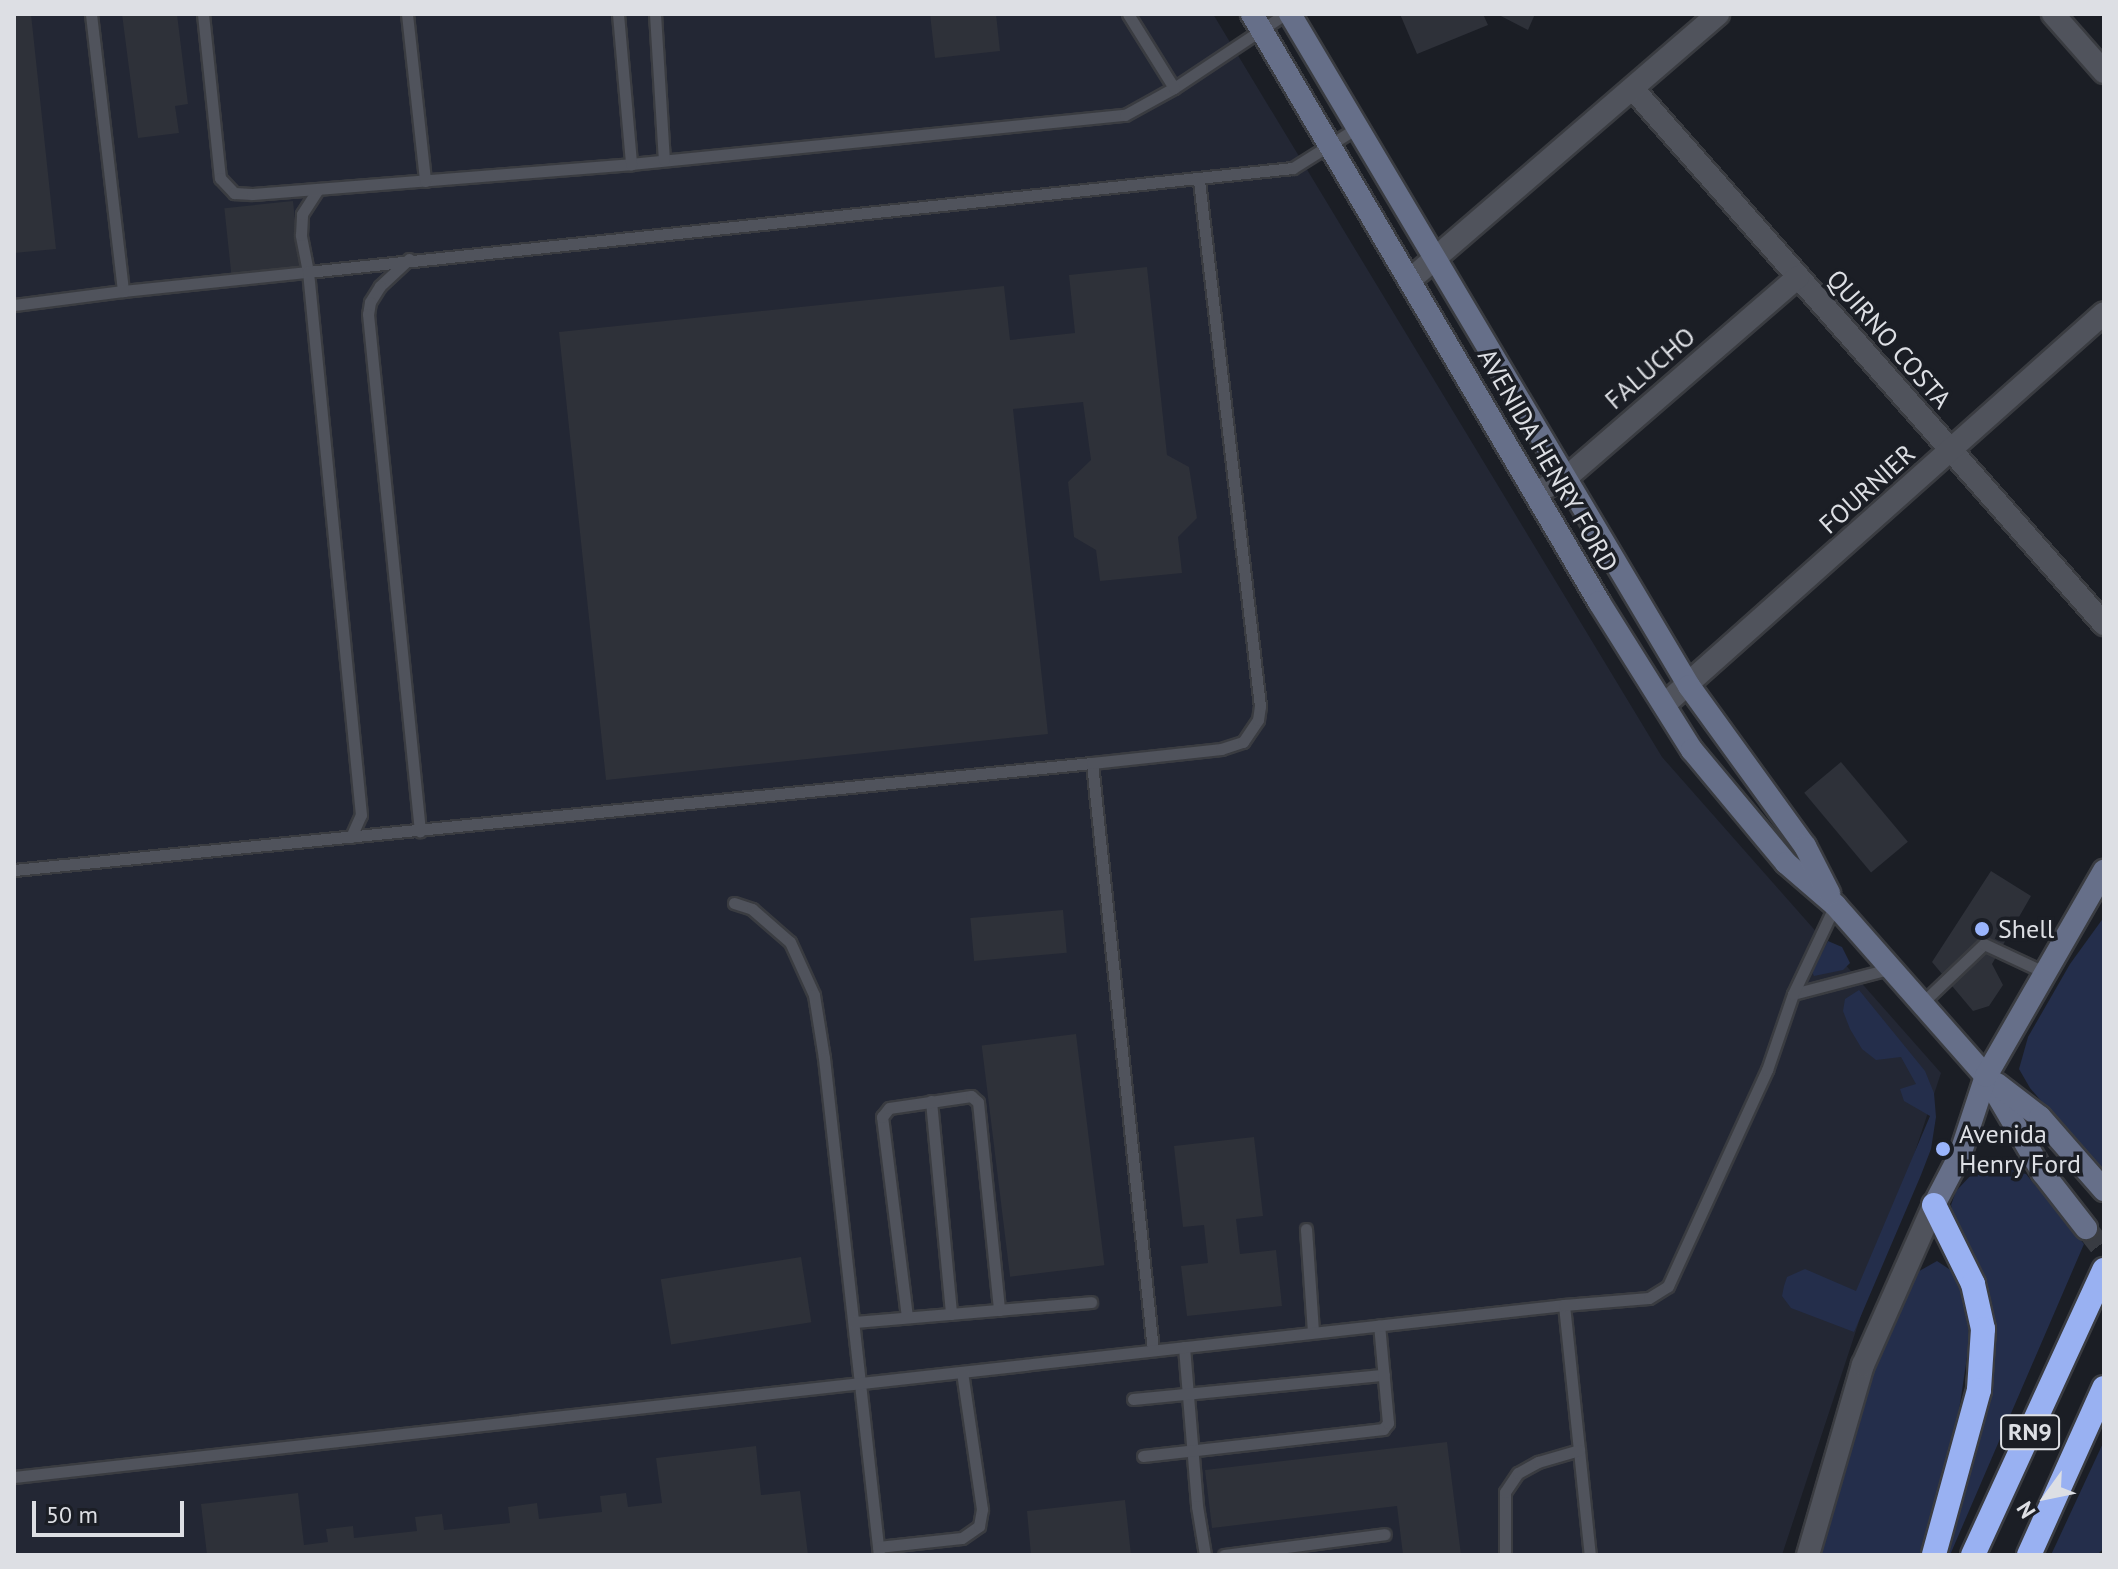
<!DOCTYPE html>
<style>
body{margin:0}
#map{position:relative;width:2118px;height:1569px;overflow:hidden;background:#1b1e25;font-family:"PT Sans",sans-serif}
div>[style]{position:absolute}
.built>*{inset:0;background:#232734}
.green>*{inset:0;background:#242e4b}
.building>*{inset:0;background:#2e3139;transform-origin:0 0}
.secondary-tunnel>*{height:22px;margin-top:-11px;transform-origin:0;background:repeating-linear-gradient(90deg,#383b42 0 22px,transparent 0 33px)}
.roads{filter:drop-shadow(2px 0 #3a3c41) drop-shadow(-2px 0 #3a3c41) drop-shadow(0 2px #3a3c41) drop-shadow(0 -2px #3a3c41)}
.service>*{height:11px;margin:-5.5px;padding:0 5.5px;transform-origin:5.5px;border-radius:5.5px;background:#50535c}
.minor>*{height:22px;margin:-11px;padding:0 11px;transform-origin:11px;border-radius:11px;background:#50535c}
.tertiary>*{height:22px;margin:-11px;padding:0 11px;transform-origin:11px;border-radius:11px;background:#50535c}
.secondary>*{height:22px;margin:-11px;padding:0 11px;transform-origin:11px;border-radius:11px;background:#666f89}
.motorway>*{height:24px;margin:-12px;padding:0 12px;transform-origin:12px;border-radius:12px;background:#99b1f2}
.dots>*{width:22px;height:22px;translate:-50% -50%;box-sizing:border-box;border:4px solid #1b1e25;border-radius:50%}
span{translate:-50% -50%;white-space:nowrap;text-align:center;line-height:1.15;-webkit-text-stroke:7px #1b1e25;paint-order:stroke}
.shield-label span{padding:2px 6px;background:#1b1e25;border:2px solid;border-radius:6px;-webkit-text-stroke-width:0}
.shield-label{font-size:24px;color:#dddfe4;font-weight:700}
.street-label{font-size:26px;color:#dddfe4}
.poi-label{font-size:26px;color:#dddfe4}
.left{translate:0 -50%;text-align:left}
.frame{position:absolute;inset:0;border:16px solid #dddfe4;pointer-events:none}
.north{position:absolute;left:2006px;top:1457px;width:80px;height:80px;-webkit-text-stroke:6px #1b1e25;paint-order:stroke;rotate:237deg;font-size:22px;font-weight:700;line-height:32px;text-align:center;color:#dddfe4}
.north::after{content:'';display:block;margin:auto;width:28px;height:36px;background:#dddfe4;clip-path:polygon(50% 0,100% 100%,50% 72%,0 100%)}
.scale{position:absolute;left:32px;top:1501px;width:152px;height:36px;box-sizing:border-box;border:4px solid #dddfe4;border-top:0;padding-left:10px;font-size:24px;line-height:28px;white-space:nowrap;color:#dddfe4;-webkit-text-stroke:6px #1b1e25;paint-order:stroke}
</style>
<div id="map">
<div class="built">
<div style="clip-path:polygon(14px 14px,1213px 14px,1662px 757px,1941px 1073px,1782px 1555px,14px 1555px)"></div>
</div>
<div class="green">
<div style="clip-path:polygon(2104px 917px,2104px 1175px,2030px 1088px,2019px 1069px,2028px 1037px,2070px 964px)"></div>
<div style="clip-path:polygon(1828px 941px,1842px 947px,1850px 963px,1843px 970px,1814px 976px,1812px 972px)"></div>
<div style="clip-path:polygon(1859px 990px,1925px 1071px,1934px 1093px,1936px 1117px,1931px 1149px,1921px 1175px,1854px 1332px,1791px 1308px,1782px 1296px,1784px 1286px,1787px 1277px,1805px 1269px,1856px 1291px,1930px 1116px,1904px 1101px,1900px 1089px,1916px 1084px,1901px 1057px,1876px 1060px,1862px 1049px,1850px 1029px,1843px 1011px,1845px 999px)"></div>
<div style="clip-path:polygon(1993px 1165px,2026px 1174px,2084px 1244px,1950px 1555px,1940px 1555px,1990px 1367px,1951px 1205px,1956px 1191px,1975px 1171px)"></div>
<div style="clip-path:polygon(1937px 1261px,1958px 1275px,1968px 1300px,1969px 1344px,1958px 1417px,1920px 1555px,1819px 1555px,1876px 1358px,1914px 1274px)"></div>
<div style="clip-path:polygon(2104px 1441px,2104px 1548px,2097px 1555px,2051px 1555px)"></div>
</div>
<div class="building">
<div style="clip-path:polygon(14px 14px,31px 14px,56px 249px,14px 253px)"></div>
<div style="clip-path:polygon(122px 14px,177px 14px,188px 104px,175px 106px,179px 133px,138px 138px)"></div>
<div style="clip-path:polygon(930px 14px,996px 14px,1000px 51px,935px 58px)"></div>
<div style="clip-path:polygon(1400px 14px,1483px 14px,1488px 25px,1417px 54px)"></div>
<div style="clip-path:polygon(1497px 14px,1535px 14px,1528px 30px)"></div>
<div style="left:293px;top:201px;width:66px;height:69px;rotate:84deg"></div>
<div style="clip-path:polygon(1147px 267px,1167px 455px,1189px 467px,1197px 518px,1178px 537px,1182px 573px,1100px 581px,1096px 550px,1074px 537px,1068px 482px,1091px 460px,1083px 402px,1013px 409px,1048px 734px,606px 780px,559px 332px,1004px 286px,1010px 340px,1075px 333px,1069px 275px)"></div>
<div style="left:1841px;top:762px;width:104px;height:48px;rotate:50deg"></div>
<div style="clip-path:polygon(1991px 871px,2031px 896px,1992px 964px,2003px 985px,1989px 1006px,1973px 1011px,1932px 962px)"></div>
<div style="left:1063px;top:910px;width:43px;height:93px;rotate:85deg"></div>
<div style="left:1076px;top:1034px;width:233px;height:95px;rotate:83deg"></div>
<div style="clip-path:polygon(1254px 1137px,1263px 1216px,1236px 1219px,1240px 1254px,1276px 1250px,1282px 1306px,1187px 1316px,1181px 1266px,1208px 1263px,1204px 1225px,1183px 1227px,1174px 1146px)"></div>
<div style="left:801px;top:1257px;width:66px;height:142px;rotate:81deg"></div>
<div style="clip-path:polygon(1447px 1442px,1461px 1555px,1403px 1555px,1397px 1506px,1212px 1528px,1205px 1470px)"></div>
<div style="clip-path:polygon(756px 1446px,761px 1495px,800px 1491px,808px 1555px,207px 1555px,201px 1504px,298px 1493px,304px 1545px,328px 1542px,326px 1529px,353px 1526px,354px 1538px,417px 1531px,415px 1517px,442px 1514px,444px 1530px,510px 1523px,508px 1507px,537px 1503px,539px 1519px,602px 1512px,600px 1496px,626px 1493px,628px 1507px,662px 1503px,656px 1458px)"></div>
<div style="clip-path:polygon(1125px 1500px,1131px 1555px,1031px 1555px,1027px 1511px)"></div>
</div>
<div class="secondary-tunnel">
<div style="left:2086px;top:1228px;width:29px;rotate:52deg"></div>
</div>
<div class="roads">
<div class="service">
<div style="left:91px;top:14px;width:279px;rotate:83.4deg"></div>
<div style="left:123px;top:291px;width:186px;rotate:-5.9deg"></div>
<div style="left:308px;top:272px;width:38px;rotate:-101deg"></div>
<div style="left:301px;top:235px;width:21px;rotate:-87deg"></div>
<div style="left:302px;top:214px;width:27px;rotate:-57deg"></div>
<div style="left:203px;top:14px;width:165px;rotate:84.1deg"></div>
<div style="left:220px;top:178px;width:21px;rotate:47deg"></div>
<div style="left:234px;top:193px;width:18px;rotate:3deg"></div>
<div style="left:252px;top:194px;width:380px;rotate:-4.5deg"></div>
<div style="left:631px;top:164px;width:496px;rotate:-5.7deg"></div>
<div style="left:1125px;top:115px;width:56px;rotate:-28.9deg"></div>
<div style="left:1174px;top:88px;width:133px;rotate:-33.7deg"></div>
<div style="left:407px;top:14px;width:168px;rotate:83.8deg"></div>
<div style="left:618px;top:14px;width:151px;rotate:85deg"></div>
<div style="left:655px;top:14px;width:146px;rotate:86.5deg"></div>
<div style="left:1128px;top:14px;width:87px;rotate:58.1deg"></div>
<div style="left:409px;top:259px;width:40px;rotate:137deg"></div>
<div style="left:380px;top:286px;width:19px;rotate:122deg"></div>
<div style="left:370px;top:302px;width:12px;rotate:99deg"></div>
<div style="left:368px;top:314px;width:520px;rotate:84.26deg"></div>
<div style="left:14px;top:305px;width:110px;rotate:-7.3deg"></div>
<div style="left:1092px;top:763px;width:590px;rotate:84.07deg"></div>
<div style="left:351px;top:837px;width:24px;rotate:-66deg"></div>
<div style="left:361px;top:815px;width:546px;rotate:-95.57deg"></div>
<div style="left:308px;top:272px;width:990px;rotate:-6.03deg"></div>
<div style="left:1293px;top:168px;width:77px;rotate:-32.2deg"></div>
<div style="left:14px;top:870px;width:1083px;rotate:-5.67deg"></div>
<div style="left:1092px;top:763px;width:130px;rotate:-6.2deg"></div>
<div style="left:1221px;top:749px;width:23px;rotate:-18deg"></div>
<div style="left:1243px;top:742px;width:27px;rotate:-56deg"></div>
<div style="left:1258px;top:720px;width:14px;rotate:-82deg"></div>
<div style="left:1260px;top:706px;width:530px;rotate:-96.62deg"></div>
<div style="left:734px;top:903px;width:19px;rotate:18deg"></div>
<div style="left:752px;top:909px;width:50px;rotate:41deg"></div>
<div style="left:790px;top:942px;width:58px;rotate:65.6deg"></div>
<div style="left:814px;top:995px;width:64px;rotate:81deg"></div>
<div style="left:824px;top:1058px;width:500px;rotate:83.69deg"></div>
<div style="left:1793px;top:994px;width:99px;rotate:-14.6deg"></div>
<div style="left:1920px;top:1005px;width:88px;rotate:-43.6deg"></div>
<div style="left:1984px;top:944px;width:66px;rotate:25deg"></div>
<div style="left:931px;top:1101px;width:214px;rotate:84.6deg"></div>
<div style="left:1306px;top:1229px;width:103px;rotate:86.1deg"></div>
<div style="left:1564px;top:1305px;width:251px;rotate:84.1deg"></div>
<div style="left:907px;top:1317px;width:202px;rotate:-97.1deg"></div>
<div style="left:882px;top:1117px;width:11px;rotate:-52deg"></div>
<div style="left:889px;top:1108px;width:83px;rotate:-8.3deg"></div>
<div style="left:971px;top:1096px;width:9px;rotate:41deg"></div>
<div style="left:978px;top:1102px;width:209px;rotate:84.2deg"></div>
<div style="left:854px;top:1322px;width:238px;rotate:-4.8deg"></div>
<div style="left:1184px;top:1347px;width:160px;rotate:85.3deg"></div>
<div style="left:1197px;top:1506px;width:50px;rotate:80.7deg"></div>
<div style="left:1133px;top:1399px;width:252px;rotate:-5.5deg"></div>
<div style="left:1143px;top:1456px;width:242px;rotate:-6.4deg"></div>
<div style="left:1383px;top:1429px;width:8px;rotate:-50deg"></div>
<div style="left:1388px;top:1423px;width:98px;rotate:-95.2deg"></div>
<div style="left:14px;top:1477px;width:1560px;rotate:-6.33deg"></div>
<div style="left:1564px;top:1305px;width:85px;rotate:-4.7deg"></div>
<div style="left:1649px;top:1298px;width:22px;rotate:-32deg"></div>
<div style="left:1668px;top:1286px;width:238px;rotate:-65.4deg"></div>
<div style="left:1767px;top:1070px;width:80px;rotate:-71.1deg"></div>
<div style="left:1793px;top:994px;width:98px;rotate:-64.7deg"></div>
<div style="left:878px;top:1547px;width:84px;rotate:-6.1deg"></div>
<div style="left:962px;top:1538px;width:21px;rotate:-35deg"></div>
<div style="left:979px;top:1526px;width:17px;rotate:-80deg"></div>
<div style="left:982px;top:1509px;width:138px;rotate:-98.3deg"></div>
<div style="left:1224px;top:1555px;width:162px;rotate:-7.4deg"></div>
<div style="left:1505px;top:1555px;width:63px;rotate:-90deg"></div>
<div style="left:1505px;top:1492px;width:23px;rotate:-56deg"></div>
<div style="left:1518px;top:1473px;width:23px;rotate:-29deg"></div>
<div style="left:1538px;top:1462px;width:43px;rotate:-16.3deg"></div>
</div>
<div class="minor">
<div style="left:2053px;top:14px;width:77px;rotate:48.7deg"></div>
<div style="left:1633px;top:89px;width:713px;rotate:48.64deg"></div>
<div style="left:1410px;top:280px;width:407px;rotate:-40.8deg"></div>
<div style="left:1535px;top:493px;width:36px;rotate:-27deg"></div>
<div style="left:1567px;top:477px;width:306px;rotate:-40.9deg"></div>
<div style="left:1664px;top:705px;width:589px;rotate:-41.7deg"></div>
</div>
<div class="tertiary">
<div style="left:1808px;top:1555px;width:198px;rotate:-73.9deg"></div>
<div style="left:1863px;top:1365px;width:175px;rotate:-66.1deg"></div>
</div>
<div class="secondary">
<div style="left:1252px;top:14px;width:683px;rotate:59.45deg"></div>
<div style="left:1599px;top:602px;width:175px;rotate:57.9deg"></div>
<div style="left:1692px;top:750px;width:147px;rotate:50.2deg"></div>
<div style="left:1786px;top:863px;width:65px;rotate:40.6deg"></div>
<div style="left:1835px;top:905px;width:228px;rotate:48.6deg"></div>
<div style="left:1986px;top:1076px;width:113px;rotate:59.6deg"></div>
<div style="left:2043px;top:1173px;width:70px;rotate:52deg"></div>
<div style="left:1290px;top:14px;width:782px;rotate:59.3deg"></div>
<div style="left:1689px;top:686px;width:198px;rotate:54.1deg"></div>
<div style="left:1805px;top:846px;width:53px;rotate:62.9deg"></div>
<div style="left:1997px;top:1084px;width:54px;rotate:37.5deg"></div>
<div style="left:2040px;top:1117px;width:97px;rotate:48.8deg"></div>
<div style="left:1934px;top:1205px;width:56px;rotate:-62.5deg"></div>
<div style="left:1960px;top:1155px;width:83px;rotate:-71.8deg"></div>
<div style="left:1986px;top:1076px;width:237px;rotate:-60.1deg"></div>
</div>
<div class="motorway">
<div style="left:1934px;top:1205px;width:88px;rotate:63.7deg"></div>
<div style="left:1973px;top:1284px;width:46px;rotate:77.5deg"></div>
<div style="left:1983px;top:1329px;width:61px;rotate:93.8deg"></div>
<div style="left:1979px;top:1390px;width:171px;rotate:105.3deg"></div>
<div style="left:1973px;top:1555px;width:314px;rotate:-65.3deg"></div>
<div style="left:2029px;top:1555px;width:183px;rotate:-65.8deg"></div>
</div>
</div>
<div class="dots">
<div style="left:1982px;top:929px;background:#9ab5fd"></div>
<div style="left:1943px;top:1149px;background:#9ab5fd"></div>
</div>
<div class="shield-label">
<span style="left:2030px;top:1432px">RN9</span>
</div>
<div class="street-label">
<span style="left:1889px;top:339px;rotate:49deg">QUIRNO COSTA</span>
<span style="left:1650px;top:368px;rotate:-41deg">FALUCHO</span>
<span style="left:1548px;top:460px;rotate:60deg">AVENIDA HENRY FORD</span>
<span style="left:1867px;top:489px;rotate:-42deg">FOURNIER</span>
</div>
<div class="poi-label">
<span class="left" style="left:1998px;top:929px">Shell</span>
<span class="left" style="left:1959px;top:1149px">Avenida<br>Henry Ford</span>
</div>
<div class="frame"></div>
<div class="north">N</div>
<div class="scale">50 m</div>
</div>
